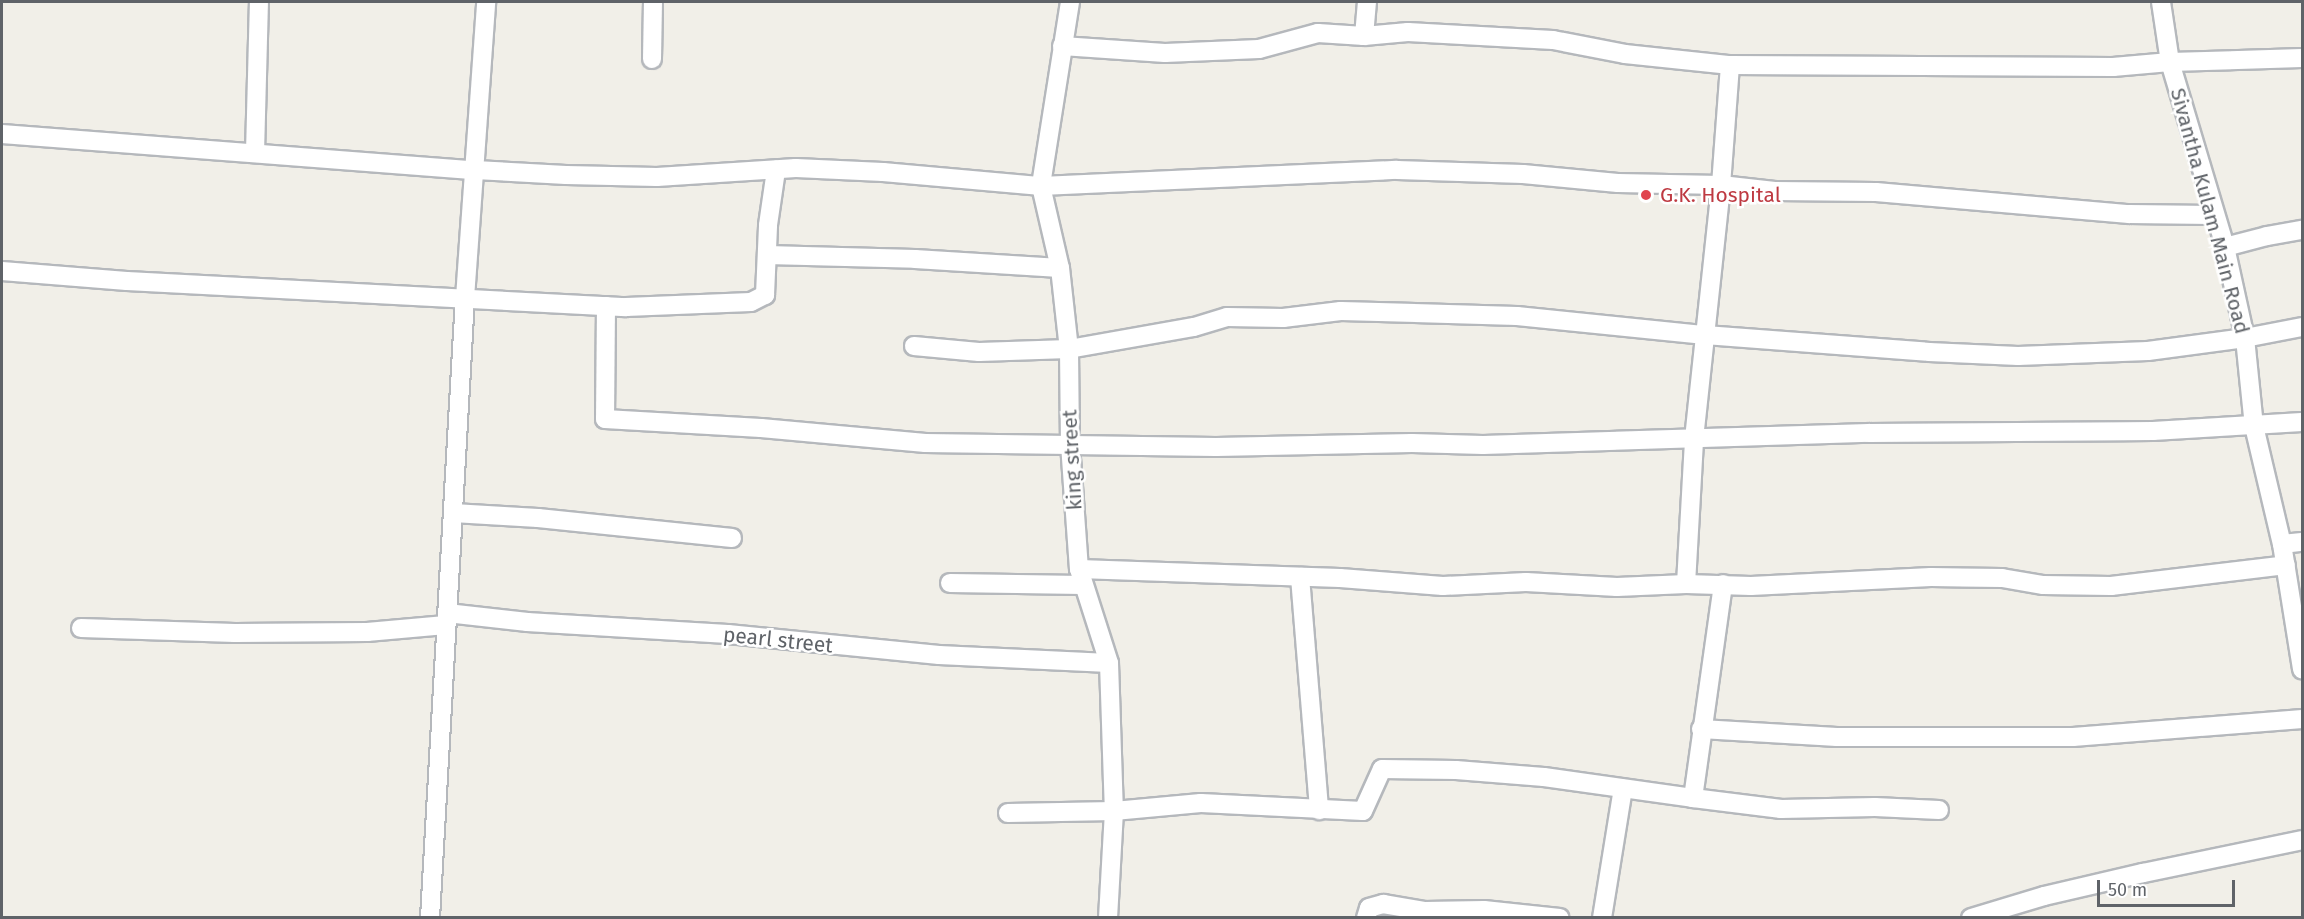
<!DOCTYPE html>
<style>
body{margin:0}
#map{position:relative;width:2304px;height:919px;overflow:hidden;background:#f1efe8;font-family:"Fira Sans",sans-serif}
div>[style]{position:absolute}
.roads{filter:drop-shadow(2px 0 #b5b8bc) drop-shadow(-2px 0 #b5b8bc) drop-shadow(0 2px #b5b8bc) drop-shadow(0 -2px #b5b8bc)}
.minor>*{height:18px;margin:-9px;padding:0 9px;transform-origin:9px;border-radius:9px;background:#fff}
.dots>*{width:16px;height:16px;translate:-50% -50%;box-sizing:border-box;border:3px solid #fff;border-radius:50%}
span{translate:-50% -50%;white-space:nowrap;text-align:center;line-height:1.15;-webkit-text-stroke:5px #fff;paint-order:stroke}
.health-label{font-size:21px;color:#be3a42}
.left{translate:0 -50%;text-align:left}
.street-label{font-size:21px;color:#5f6368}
.frame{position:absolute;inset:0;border:3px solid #5f6368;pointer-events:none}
.scale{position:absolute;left:2097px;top:880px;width:138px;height:27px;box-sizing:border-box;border:3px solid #5f6368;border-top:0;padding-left:8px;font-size:18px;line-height:21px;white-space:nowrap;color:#5f6368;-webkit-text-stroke:4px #fff;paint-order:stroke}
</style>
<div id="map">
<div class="roads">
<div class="minor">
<div style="left:1070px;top:2px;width:186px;rotate:99deg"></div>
<div style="left:1041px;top:186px;width:84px;rotate:77deg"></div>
<div style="left:1060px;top:268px;width:81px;rotate:83.7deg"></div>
<div style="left:1069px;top:349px;width:95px;rotate:89.4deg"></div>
<div style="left:1070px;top:444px;width:125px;rotate:85.9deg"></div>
<div style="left:1079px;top:569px;width:99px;rotate:72.3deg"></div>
<div style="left:1109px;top:663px;width:148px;rotate:88.1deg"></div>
<div style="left:1114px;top:811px;width:107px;rotate:93.2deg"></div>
<div style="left:2161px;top:2px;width:61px;rotate:81.5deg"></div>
<div style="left:2170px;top:62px;width:193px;rotate:73.4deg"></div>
<div style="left:2225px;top:247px;width:93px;rotate:77.6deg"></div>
<div style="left:2245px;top:338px;width:88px;rotate:84.2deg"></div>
<div style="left:2254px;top:426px;width:121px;rotate:76.7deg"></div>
<div style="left:2282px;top:544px;width:127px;rotate:80.9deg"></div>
<div style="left:1364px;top:36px;width:34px;rotate:-85deg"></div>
<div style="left:1062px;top:46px;width:103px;rotate:3.9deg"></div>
<div style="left:1165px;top:53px;width:94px;rotate:-2.4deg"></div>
<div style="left:1259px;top:49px;width:61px;rotate:-15.2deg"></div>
<div style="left:1318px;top:33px;width:46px;rotate:3.7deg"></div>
<div style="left:1364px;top:36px;width:44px;rotate:-5.2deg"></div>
<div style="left:1408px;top:32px;width:145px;rotate:3.2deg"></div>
<div style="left:1553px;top:40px;width:73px;rotate:11deg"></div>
<div style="left:1625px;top:54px;width:106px;rotate:6deg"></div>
<div style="left:1730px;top:65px;width:383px;rotate:0.3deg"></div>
<div style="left:2113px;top:67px;width:57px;rotate:-5deg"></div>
<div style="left:2170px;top:62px;width:132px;rotate:-1.7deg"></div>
<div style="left:652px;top:59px;width:57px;rotate:-89deg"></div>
<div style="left:2px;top:134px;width:474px;rotate:4.4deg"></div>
<div style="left:475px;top:170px;width:91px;rotate:3.1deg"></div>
<div style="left:566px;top:175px;width:91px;rotate:1.3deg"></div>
<div style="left:657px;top:177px;width:139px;rotate:-3.7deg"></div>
<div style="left:796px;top:168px;width:87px;rotate:2.6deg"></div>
<div style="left:883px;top:172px;width:159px;rotate:5.1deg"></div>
<div style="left:1041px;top:186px;width:356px;rotate:-2.6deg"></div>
<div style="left:1397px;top:170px;width:126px;rotate:1.8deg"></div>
<div style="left:1523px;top:174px;width:95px;rotate:5.4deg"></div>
<div style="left:1618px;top:183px;width:103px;rotate:1.1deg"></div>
<div style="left:1721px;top:185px;width:54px;rotate:6.3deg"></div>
<div style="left:1775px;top:191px;width:101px;rotate:0.6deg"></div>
<div style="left:1876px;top:192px;width:254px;rotate:5deg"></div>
<div style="left:2129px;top:214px;width:84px;rotate:0.7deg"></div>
<div style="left:255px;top:153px;width:151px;rotate:-88.5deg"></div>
<div style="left:2225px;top:247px;width:43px;rotate:-14.7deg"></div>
<div style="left:2267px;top:236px;width:36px;rotate:-10deg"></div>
<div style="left:767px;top:255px;width:148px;rotate:1.5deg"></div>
<div style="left:915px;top:259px;width:145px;rotate:3.6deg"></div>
<div style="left:2px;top:271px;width:125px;rotate:4.6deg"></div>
<div style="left:127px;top:281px;width:500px;rotate:3deg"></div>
<div style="left:626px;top:307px;width:125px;rotate:-2.3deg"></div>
<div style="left:751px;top:302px;width:16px;rotate:-27deg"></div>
<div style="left:765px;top:295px;width:70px;rotate:-87.5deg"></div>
<div style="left:768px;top:225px;width:56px;rotate:-81.7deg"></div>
<div style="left:606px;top:306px;width:113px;rotate:90.5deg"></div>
<div style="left:605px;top:419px;width:156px;rotate:3.3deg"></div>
<div style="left:761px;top:428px;width:165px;rotate:5.2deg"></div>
<div style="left:925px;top:443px;width:291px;rotate:0.8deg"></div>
<div style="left:1216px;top:447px;width:196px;rotate:-1.2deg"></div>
<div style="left:1412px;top:443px;width:71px;rotate:1.6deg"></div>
<div style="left:1483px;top:445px;width:386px;rotate:-1.8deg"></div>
<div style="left:1869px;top:433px;width:284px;rotate:-0.4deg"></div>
<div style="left:2153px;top:431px;width:149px;rotate:-3.5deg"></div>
<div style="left:914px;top:346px;width:65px;rotate:5.3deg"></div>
<div style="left:979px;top:352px;width:90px;rotate:-1.9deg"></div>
<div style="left:1069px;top:349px;width:127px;rotate:-10deg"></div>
<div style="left:1194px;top:327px;width:34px;rotate:-17deg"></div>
<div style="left:1227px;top:317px;width:56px;rotate:1deg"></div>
<div style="left:1283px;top:318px;width:58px;rotate:-6.9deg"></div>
<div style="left:1341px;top:311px;width:176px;rotate:1.6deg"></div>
<div style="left:1517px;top:316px;width:189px;rotate:5.8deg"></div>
<div style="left:1705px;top:335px;width:225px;rotate:4.3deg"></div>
<div style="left:1929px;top:352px;width:89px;rotate:2.6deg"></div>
<div style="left:2018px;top:356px;width:130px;rotate:-2.2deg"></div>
<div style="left:2148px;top:351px;width:98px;rotate:-7.6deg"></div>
<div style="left:2245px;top:338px;width:58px;rotate:-10.9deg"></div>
<div style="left:453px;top:513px;width:85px;rotate:3.4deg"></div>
<div style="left:538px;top:518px;width:195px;rotate:5.9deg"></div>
<div style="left:2282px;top:544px;width:20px;rotate:-6deg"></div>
<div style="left:1079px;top:569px;width:261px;rotate:2deg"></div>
<div style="left:1340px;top:578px;width:103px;rotate:4.4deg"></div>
<div style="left:1443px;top:586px;width:83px;rotate:-2.8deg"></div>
<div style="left:1526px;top:582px;width:91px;rotate:3.1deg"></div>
<div style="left:1617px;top:587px;width:69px;rotate:-2.5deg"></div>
<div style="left:1686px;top:584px;width:65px;rotate:1.8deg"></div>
<div style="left:1751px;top:586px;width:180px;rotate:-2.9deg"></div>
<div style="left:1931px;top:577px;width:71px;rotate:0.8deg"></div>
<div style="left:2002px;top:578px;width:42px;rotate:9.7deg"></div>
<div style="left:2043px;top:585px;width:68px;rotate:0.8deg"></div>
<div style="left:2111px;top:586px;width:176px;rotate:-6.8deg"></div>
<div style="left:1300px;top:577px;width:234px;rotate:85.3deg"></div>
<div style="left:950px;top:583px;width:133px;rotate:0.9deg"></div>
<div style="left:1686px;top:584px;width:145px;rotate:-86.8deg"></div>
<div style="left:1694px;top:439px;width:255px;rotate:-83.9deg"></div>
<div style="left:1721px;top:185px;width:120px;rotate:-85.7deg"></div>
<div style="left:447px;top:613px;width:81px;rotate:6.4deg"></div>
<div style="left:527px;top:622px;width:201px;rotate:3.4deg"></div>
<div style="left:728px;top:634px;width:212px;rotate:5.7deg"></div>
<div style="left:939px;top:655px;width:170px;rotate:2.7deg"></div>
<div style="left:81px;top:628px;width:154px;rotate:1.9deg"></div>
<div style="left:235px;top:633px;width:132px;rotate:-0.4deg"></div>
<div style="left:367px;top:632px;width:79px;rotate:-5.1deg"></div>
<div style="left:1701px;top:729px;width:136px;rotate:3.4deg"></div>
<div style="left:1837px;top:737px;width:236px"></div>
<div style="left:2073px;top:737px;width:230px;rotate:-4.5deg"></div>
<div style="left:1693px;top:798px;width:89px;rotate:7.1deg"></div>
<div style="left:1781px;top:809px;width:94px;rotate:-1.2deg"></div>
<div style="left:1875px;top:807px;width:64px;rotate:2.7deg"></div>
<div style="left:1008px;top:813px;width:106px;rotate:-1.1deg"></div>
<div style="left:1114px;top:811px;width:87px;rotate:-5.3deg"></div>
<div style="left:1201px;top:803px;width:162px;rotate:2.8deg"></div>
<div style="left:1363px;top:811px;width:46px;rotate:-65.7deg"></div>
<div style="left:1382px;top:769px;width:74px;rotate:0.8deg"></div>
<div style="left:1456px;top:770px;width:88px;rotate:4.5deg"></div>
<div style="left:1544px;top:777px;width:150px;rotate:8deg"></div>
<div style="left:1693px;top:798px;width:216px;rotate:-82deg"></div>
<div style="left:430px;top:918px;width:621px;rotate:-86.77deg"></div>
<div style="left:465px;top:298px;width:297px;rotate:-85.9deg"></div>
<div style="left:1366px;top:918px;width:10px;rotate:-73deg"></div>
<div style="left:1369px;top:908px;width:15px;rotate:-16deg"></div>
<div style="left:1383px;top:904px;width:43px;rotate:9.5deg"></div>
<div style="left:1425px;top:911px;width:59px;rotate:-1deg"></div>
<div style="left:1484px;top:910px;width:76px;rotate:6deg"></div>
<div style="left:1602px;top:918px;width:131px;rotate:-80.8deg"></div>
<div style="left:1971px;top:918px;width:76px;rotate:-16.8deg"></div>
<div style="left:2044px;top:896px;width:102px;rotate:-13.1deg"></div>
<div style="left:2143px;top:873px;width:162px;rotate:-11.7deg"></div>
</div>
</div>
<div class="dots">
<div style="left:1646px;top:195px;background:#e0444e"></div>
</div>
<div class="health-label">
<span class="left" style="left:1660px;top:195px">G.K. Hospital</span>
</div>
<div class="street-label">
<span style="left:2210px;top:211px;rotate:75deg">Sivantha Kulam Main Road</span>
<span style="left:1072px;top:460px;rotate:-93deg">king street</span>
<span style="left:778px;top:640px;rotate:6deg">pearl street</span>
</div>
<div class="frame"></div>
<div class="scale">50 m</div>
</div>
